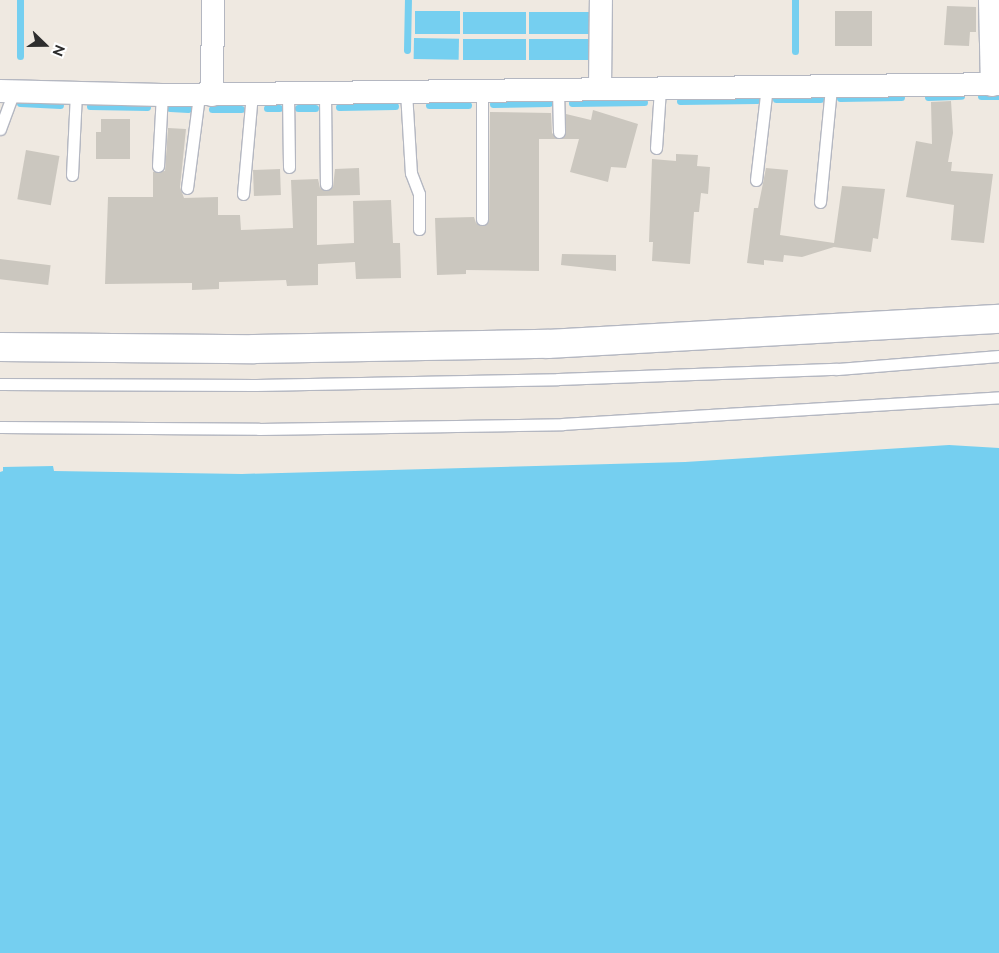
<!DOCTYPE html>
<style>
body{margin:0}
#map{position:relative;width:999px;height:953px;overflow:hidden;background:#efe9e1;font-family:Raleway,sans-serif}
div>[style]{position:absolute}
.water>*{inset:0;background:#75cff0;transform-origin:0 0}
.stream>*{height:7px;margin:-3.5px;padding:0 3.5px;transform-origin:3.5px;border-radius:3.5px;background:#75cff0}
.building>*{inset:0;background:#cbc7bf;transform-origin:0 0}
.roads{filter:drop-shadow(1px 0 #b4b7c1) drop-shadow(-1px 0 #b4b7c1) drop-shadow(0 1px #b4b7c1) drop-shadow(0 -1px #b4b7c1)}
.lane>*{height:11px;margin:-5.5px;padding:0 5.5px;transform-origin:5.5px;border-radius:5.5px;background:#fff}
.street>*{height:22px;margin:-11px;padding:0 11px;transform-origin:11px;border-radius:11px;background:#fff}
.secondary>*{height:28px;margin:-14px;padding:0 14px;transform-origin:14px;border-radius:14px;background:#fff}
span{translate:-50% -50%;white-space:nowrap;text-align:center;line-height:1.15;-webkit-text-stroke:4px #fff;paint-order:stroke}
.north{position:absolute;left:20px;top:20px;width:50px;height:50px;-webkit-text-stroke:4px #fff;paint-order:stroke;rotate:112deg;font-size:14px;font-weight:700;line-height:20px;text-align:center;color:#2e2e2e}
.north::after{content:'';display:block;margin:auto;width:18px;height:22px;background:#2e2e2e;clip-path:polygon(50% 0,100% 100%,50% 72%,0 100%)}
</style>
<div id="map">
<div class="water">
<div style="left:415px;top:11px;width:45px;height:23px"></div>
<div style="left:463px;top:12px;width:63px;height:22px"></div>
<div style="left:529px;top:12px;width:61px;height:22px"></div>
<div style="left:414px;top:38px;width:45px;height:21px;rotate:1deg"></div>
<div style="left:463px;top:39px;width:63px;height:21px"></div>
<div style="left:529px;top:39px;width:61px;height:21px"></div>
<div style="clip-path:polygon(949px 445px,999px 448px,999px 953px,0 953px,0 472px,3px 471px,3px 467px,53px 466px,54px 471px,242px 474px,685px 462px)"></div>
</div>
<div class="stream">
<div style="left:407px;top:50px;width:50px;rotate:-88.9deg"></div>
<div style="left:795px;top:51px;width:51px;rotate:-90deg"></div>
<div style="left:20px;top:56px;width:56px;rotate:-90deg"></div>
<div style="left:981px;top:96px;width:18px"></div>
<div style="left:928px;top:97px;width:33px;rotate:-2deg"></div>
<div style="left:840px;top:98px;width:61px;rotate:-0.9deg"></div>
<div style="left:776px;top:99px;width:44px"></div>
<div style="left:680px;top:101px;width:77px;rotate:-0.7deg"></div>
<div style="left:20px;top:103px;width:40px;rotate:2.9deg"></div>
<div style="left:572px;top:103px;width:72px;rotate:-0.8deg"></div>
<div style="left:493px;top:104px;width:56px;rotate:-1deg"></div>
<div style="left:429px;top:105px;width:39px"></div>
<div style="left:90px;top:106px;width:57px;rotate:1deg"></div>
<div style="left:339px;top:107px;width:56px;rotate:-1deg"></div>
<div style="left:170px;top:108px;width:18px;rotate:3deg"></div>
<div style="left:267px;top:108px;width:12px"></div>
<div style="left:298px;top:108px;width:17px"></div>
<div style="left:212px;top:109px;width:29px"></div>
</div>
<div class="building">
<div style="clip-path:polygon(947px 6px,976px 7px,976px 32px,970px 32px,969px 46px,944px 45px)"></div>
<div style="left:835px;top:11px;width:37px;height:35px"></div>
<div style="clip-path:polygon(951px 101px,953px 133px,948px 162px,952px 162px,951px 171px,993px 174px,984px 243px,951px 240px,954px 205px,906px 197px,916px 141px,932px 144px,931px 102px)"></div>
<div style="clip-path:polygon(593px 110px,638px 124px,626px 168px,611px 167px,608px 182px,570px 172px,579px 139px,560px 139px,566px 132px,566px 114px,591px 120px)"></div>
<div style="clip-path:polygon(490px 112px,551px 113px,552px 133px,558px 139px,539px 139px,539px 271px,466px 270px,466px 274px,437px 275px,435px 218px,474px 217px,476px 223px,482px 226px,489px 222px)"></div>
<div style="clip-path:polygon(101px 119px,130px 119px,130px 159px,96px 159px,96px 132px,101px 132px)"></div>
<div style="clip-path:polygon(168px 128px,186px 129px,180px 187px,184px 198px,218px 197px,218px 215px,240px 215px,241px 230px,293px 228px,291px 180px,318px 179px,320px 188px,327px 191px,333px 187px,335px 169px,359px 168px,360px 195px,317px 196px,317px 245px,354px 243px,353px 201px,391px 200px,393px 243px,400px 243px,401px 278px,356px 279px,355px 262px,318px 264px,318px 285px,287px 286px,286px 280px,219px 282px,219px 289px,192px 290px,192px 283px,105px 284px,108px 197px,153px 197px,153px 172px,165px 171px)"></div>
<div style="left:26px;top:150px;width:34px;height:50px;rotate:10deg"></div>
<div style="clip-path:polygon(676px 154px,698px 155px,697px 166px,710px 167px,708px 194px,701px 193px,699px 212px,694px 212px,690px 264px,652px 261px,653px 242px,649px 242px,652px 159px,676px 161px)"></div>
<div style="clip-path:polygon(766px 168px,788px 170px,780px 235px,834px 243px,842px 186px,885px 189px,878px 239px,873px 238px,871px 252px,834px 247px,802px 257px,784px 255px,783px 262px,764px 260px,764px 265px,747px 263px,754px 208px,758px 208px)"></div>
<div style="left:280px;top:169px;width:26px;height:27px;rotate:88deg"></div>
<div style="clip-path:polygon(562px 254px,616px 255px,616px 271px,561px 265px)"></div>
<div style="left:0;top:259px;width:51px;height:20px;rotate:7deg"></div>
</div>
<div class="roads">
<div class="lane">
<div style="left:558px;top:90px;width:42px;rotate:88.6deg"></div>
<div style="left:482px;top:91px;width:128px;rotate:90deg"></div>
<div style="left:406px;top:92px;width:81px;rotate:86.5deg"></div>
<div style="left:411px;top:173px;width:22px;rotate:69deg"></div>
<div style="left:419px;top:194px;width:35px;rotate:90deg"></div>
<div style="left:325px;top:93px;width:91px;rotate:89.4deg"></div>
<div style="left:288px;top:94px;width:73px;rotate:89.2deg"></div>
<div style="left:0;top:129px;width:40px;rotate:-69.8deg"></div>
<div style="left:656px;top:148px;width:59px;rotate:-86.1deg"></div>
<div style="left:158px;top:166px;width:71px;rotate:-86.8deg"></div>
<div style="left:72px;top:175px;width:82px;rotate:-87.2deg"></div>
<div style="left:756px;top:180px;width:94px;rotate:-83.3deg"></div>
<div style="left:187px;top:188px;width:94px;rotate:-82.6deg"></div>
<div style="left:243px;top:194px;width:100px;rotate:-84.9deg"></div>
<div style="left:820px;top:202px;width:116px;rotate:-84.5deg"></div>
<div style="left:0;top:384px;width:256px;rotate:0.2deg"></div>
<div style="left:256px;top:385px;width:302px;rotate:-1.1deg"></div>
<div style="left:558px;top:379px;width:279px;rotate:-2.1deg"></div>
<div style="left:837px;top:369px;width:163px;rotate:-4.6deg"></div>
<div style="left:0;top:427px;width:259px;rotate:0.4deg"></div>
<div style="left:259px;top:429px;width:304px;rotate:-0.9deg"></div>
<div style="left:563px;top:424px;width:437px;rotate:-3.5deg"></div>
</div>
<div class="street">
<div style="left:990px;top:0;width:85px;rotate:88.7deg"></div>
<div style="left:600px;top:89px;width:89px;rotate:-89.4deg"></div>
<div style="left:0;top:91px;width:162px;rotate:1.4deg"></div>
<div style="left:162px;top:95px;width:837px;rotate:-0.75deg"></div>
<div style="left:212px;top:95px;width:95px;rotate:-89.4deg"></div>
</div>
<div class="secondary">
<div style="left:0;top:347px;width:254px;rotate:0.5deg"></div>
<div style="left:254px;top:349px;width:294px;rotate:-1deg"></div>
<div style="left:548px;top:344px;width:452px;rotate:-3.2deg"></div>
</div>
</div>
<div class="north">N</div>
</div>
